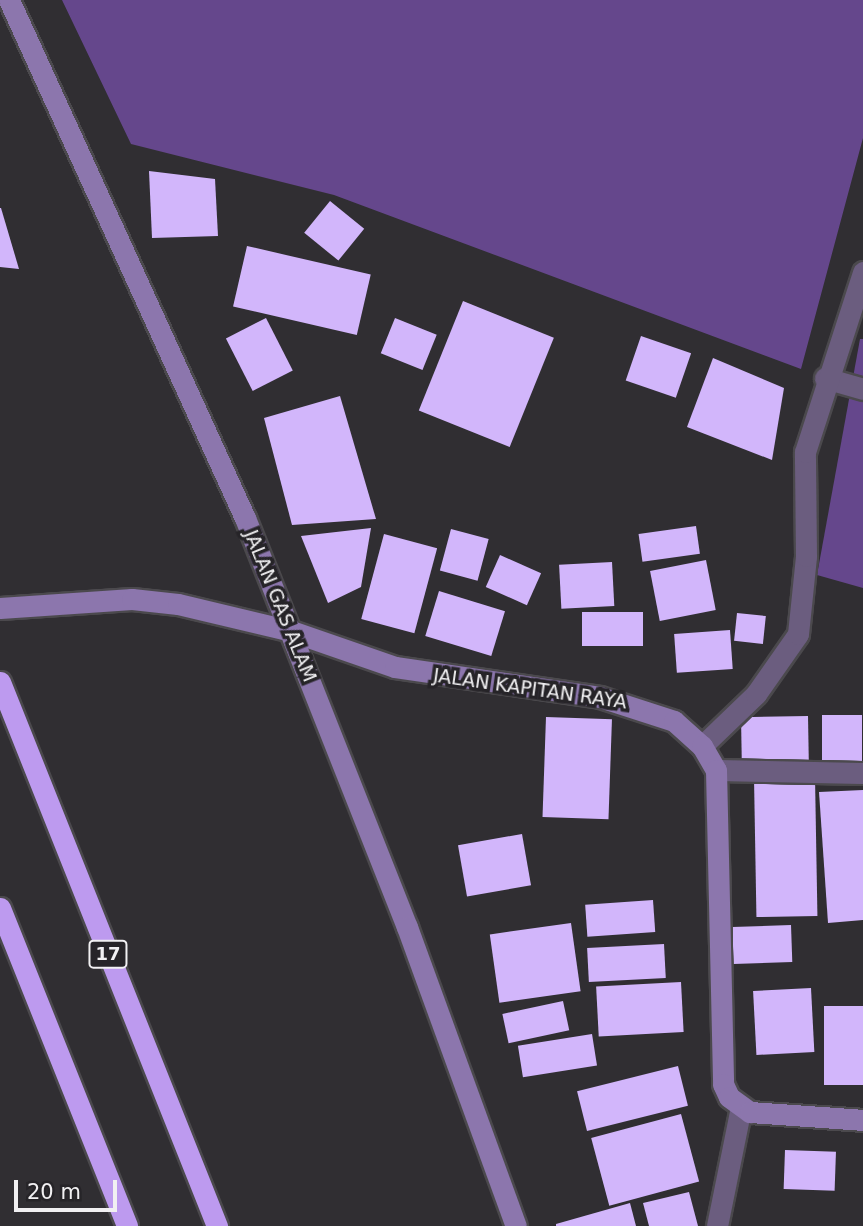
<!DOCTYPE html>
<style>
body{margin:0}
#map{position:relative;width:863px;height:1226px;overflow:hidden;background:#302e32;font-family:"DejaVu Sans",sans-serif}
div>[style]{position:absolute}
.green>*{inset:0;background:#65478c}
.building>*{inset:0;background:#d2b6fb;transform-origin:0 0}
.roads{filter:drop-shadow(2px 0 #4b494d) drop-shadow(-2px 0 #4b494d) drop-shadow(0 2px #4b494d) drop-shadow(0 -2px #4b494d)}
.street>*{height:21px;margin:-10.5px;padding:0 10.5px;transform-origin:10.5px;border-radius:10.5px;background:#6b5d7f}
.secondary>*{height:21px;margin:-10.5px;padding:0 10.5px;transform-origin:10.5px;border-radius:10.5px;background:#8c76ad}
.highway>*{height:21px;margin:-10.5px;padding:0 10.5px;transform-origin:10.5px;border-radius:10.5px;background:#bd9aef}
span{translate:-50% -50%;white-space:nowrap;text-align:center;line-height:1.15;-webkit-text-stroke:7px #262428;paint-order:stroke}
.shield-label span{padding:2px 5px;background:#262428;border:2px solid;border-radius:5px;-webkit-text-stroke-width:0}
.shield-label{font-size:18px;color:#f1f0f2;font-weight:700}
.street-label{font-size:19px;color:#f1f0f2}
.scale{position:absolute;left:14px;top:1180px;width:103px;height:32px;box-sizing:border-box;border:4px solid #f1f0f2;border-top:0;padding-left:9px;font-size:21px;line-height:24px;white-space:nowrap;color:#f1f0f2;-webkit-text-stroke:5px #262428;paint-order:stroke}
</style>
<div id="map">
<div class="green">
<div style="clip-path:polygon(62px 0,863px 0,863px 138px,801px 369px,334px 195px,131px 144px)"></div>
<div style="clip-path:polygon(860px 339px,863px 339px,863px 588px,817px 575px)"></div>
</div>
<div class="building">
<div style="clip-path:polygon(149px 171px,215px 179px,218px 236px,152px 238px)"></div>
<div style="left:330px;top:201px;width:44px;height:41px;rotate:39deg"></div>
<div style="clip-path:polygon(0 208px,1px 208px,19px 269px,0 267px)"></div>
<div style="left:247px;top:246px;width:127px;height:62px;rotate:13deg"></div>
<div style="left:463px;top:301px;width:98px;height:118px;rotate:22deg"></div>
<div style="left:266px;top:318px;width:59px;height:45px;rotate:63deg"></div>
<div style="left:395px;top:318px;width:45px;height:38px;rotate:22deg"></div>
<div style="left:641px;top:336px;width:53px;height:47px;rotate:19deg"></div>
<div style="clip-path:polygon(713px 358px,784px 388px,772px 460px,687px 427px)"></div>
<div style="clip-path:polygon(340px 396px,376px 519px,292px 525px,264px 418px)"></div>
<div style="left:696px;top:526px;width:28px;height:58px;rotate:82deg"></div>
<div style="clip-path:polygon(371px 528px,361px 587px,328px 603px,301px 536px)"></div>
<div style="left:451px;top:529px;width:39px;height:43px;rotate:15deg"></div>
<div style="left:384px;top:534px;width:55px;height:88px;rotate:15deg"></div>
<div style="left:500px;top:555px;width:45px;height:35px;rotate:24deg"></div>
<div style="left:706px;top:560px;width:51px;height:57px;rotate:79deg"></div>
<div style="left:612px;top:562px;width:44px;height:53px;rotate:87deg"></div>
<div style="left:439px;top:591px;width:69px;height:47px;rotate:17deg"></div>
<div style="left:643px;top:612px;width:34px;height:61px;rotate:90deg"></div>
<div style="left:737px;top:613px;width:29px;height:28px;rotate:6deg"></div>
<div style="left:730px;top:630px;width:39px;height:56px;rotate:86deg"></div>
<div style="left:822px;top:715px;width:40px;height:48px"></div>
<div style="left:808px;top:716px;width:44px;height:67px;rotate:89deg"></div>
<div style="left:546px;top:717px;width:66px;height:100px;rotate:2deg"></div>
<div style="left:815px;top:777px;width:139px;height:61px;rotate:89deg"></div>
<div style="clip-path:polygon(863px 790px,863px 920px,828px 923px,819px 792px)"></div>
<div style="left:522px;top:834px;width:52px;height:65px;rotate:80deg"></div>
<div style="left:653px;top:900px;width:32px;height:68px;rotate:86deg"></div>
<div style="left:571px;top:923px;width:69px;height:82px;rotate:82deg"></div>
<div style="left:791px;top:925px;width:37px;height:59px;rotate:88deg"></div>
<div style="left:664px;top:944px;width:34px;height:77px;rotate:87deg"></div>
<div style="left:681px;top:982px;width:50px;height:85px;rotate:87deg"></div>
<div style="left:811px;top:988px;width:64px;height:58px;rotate:87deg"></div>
<div style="left:563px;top:1001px;width:30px;height:62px;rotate:78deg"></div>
<div style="left:863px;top:1006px;width:79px;height:39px;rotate:90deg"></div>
<div style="left:592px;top:1034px;width:32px;height:75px;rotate:81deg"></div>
<div style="left:678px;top:1066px;width:41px;height:104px;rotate:76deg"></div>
<div style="left:681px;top:1114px;width:70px;height:93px;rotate:75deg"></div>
<div style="left:785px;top:1150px;width:51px;height:39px;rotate:2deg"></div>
<div style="clip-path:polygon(689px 1192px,698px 1226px,649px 1226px,643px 1203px)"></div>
<div style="clip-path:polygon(630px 1203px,636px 1226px,556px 1226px,556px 1224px)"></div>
</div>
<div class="roads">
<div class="street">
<div style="left:825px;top:378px;width:40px;rotate:16deg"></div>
<div style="left:702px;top:746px;width:75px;rotate:-43.9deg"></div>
<div style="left:756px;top:694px;width:73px;rotate:-55deg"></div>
<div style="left:798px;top:634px;width:78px;rotate:-84.1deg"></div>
<div style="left:806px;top:556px;width:104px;rotate:-90.6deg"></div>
<div style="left:805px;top:452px;width:189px;rotate:-72.1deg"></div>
<div style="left:716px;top:770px;width:147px;rotate:1.2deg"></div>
<div style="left:717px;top:1226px;width:121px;rotate:-78.6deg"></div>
</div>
<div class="secondary">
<div style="left:9px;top:0;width:569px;rotate:65.51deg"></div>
<div style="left:245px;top:518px;width:440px;rotate:68.4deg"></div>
<div style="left:407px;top:927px;width:318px;rotate:70deg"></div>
<div style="left:0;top:608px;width:132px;rotate:-3.9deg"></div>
<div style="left:132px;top:599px;width:46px;rotate:6.2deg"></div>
<div style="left:178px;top:604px;width:116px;rotate:13.4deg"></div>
<div style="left:291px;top:631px;width:110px;rotate:19.1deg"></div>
<div style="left:395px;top:667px;width:207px;rotate:8.3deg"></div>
<div style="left:600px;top:697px;width:78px;rotate:18deg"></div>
<div style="left:674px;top:721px;width:38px;rotate:42deg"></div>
<div style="left:702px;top:746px;width:28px;rotate:60deg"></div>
<div style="left:716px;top:770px;width:314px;rotate:88.7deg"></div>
<div style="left:723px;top:1084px;width:14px;rotate:65deg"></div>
<div style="left:729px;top:1097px;width:26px;rotate:36deg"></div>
<div style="left:750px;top:1112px;width:113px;rotate:4deg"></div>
</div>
<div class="highway">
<div style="left:0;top:682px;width:586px;rotate:68.25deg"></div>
<div style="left:0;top:908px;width:342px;rotate:68.2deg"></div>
</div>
</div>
<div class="shield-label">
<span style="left:108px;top:954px">17</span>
</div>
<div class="street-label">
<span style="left:280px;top:606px;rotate:68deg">JALAN GAS ALAM</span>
<span style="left:530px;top:689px;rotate:8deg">JALAN KAPITAN RAYA</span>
</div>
<div class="scale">20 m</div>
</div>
